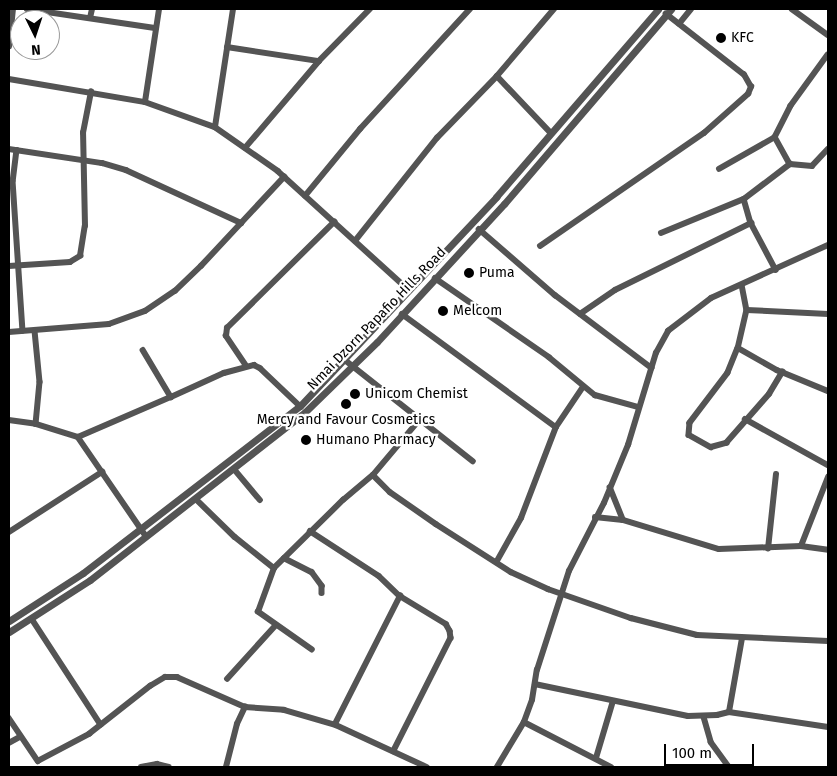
<!DOCTYPE html>
<style>
body{margin:0}
#map{position:relative;width:837px;height:776px;overflow:hidden;background:#fff;font-family:"Fira Sans",sans-serif}
div>[style]{position:absolute}
.minor>*{height:5.5px;margin:-2.75px;padding:0 2.75px;transform-origin:2.75px;border-radius:2.75px;background:#545454}
.tertiary>*{height:7px;margin:-3.5px;padding:0 3.5px;transform-origin:3.5px;border-radius:3.5px;background:#545454}
.dots>*{width:14px;height:14px;translate:-50% -50%;box-sizing:border-box;border:2px solid #fff;border-radius:50%}
span{translate:-50% -50%;white-space:nowrap;text-align:center;line-height:1.15;-webkit-text-stroke:4.5px #fff;paint-order:stroke}
.poi-label{font-size:14px;color:#000}
.left{translate:0 -50%;text-align:left}
.street-label{font-size:14px;color:#000}
.frame{position:absolute;inset:0;border:10px solid #000;pointer-events:none}
.north{position:absolute;left:10px;top:10px;width:50px;height:50px;box-sizing:border-box;background:#fff;border:1px solid #999;border-radius:50%;rotate:176deg;font-size:14px;font-weight:700;line-height:20px;text-align:center;color:#000}
.north::after{content:'';display:block;margin:auto;width:18px;height:22px;background:#000;clip-path:polygon(50% 0,100% 100%,50% 72%,0 100%)}
.scale{position:absolute;left:664px;top:744px;width:90px;height:22px;box-sizing:border-box;border:2px solid #000;border-top:0;padding-left:6px;font-size:15px;line-height:18px;white-space:nowrap;color:#000;-webkit-text-stroke:4px #fff;paint-order:stroke}
</style>
<div id="map">
<div class="minor">
<div style="left:27px;top:9px;width:129px;rotate:8.4deg"></div>
<div style="left:792px;top:9px;width:44px;rotate:35.8deg"></div>
<div style="left:90px;top:18px;width:9px;rotate:-77deg"></div>
<div style="left:679px;top:24px;width:19px;rotate:-51deg"></div>
<div style="left:9px;top:47px;width:38px;rotate:-84deg"></div>
<div style="left:227px;top:47px;width:93px;rotate:8.7deg"></div>
<div style="left:319px;top:61px;width:73px;rotate:-45.6deg"></div>
<div style="left:828px;top:55px;width:63px;rotate:126deg"></div>
<div style="left:791px;top:106px;width:35px;rotate:117deg"></div>
<div style="left:775px;top:137px;width:31px;rotate:61deg"></div>
<div style="left:790px;top:164px;width:22px;rotate:5deg"></div>
<div style="left:812px;top:166px;width:23px;rotate:-47deg"></div>
<div style="left:497px;top:76px;width:79px;rotate:46.5deg"></div>
<div style="left:9px;top:79px;width:138px;rotate:9.6deg"></div>
<div style="left:145px;top:102px;width:74px;rotate:19.7deg"></div>
<div style="left:215px;top:127px;width:77px;rotate:34.9deg"></div>
<div style="left:278px;top:171px;width:178px;rotate:42.3deg"></div>
<div style="left:145px;top:102px;width:94px;rotate:-81.4deg"></div>
<div style="left:215px;top:127px;width:119px;rotate:-81.3deg"></div>
<div style="left:245px;top:148px;width:114px;rotate:-49.6deg"></div>
<div style="left:9px;top:149px;width:94px;rotate:8.6deg"></div>
<div style="left:102px;top:163px;width:25px;rotate:16deg"></div>
<div style="left:126px;top:170px;width:127px;rotate:24.7deg"></div>
<div style="left:17px;top:150px;width:31px;rotate:97deg"></div>
<div style="left:13px;top:181px;width:150px;rotate:86.2deg"></div>
<div style="left:719px;top:169px;width:64px;rotate:-29.7deg"></div>
<div style="left:305px;top:196px;width:87px;rotate:-50.6deg"></div>
<div style="left:360px;top:129px;width:163px;rotate:-47.5deg"></div>
<div style="left:744px;top:199px;width:25px;rotate:74deg"></div>
<div style="left:751px;top:223px;width:53px;rotate:62deg"></div>
<div style="left:479px;top:229px;width:101px;rotate:41deg"></div>
<div style="left:555px;top:295px;width:121px;rotate:37deg"></div>
<div style="left:661px;top:233px;width:90px;rotate:-22.3deg"></div>
<div style="left:744px;top:199px;width:58px;rotate:-37.3deg"></div>
<div style="left:355px;top:241px;width:132px;rotate:-51.5deg"></div>
<div style="left:437px;top:138px;width:86px;rotate:-45.9deg"></div>
<div style="left:497px;top:76px;width:88px;rotate:-49.6deg"></div>
<div style="left:540px;top:246px;width:199px;rotate:-34.6deg"></div>
<div style="left:704px;top:133px;width:59px;rotate:-41.6deg"></div>
<div style="left:748px;top:94px;width:8px;rotate:-67deg"></div>
<div style="left:751px;top:87px;width:14px;rotate:-120deg"></div>
<div style="left:744px;top:75px;width:99px;rotate:-142deg"></div>
<div style="left:9px;top:266px;width:61px;rotate:-3.8deg"></div>
<div style="left:70px;top:262px;width:12px;rotate:-31deg"></div>
<div style="left:80px;top:256px;width:30px;rotate:-81deg"></div>
<div style="left:85px;top:226px;width:93px;rotate:-91.2deg"></div>
<div style="left:83px;top:133px;width:42px;rotate:-79deg"></div>
<div style="left:435px;top:278px;width:139px;rotate:34.7deg"></div>
<div style="left:549px;top:357px;width:60px;rotate:39.6deg"></div>
<div style="left:595px;top:395px;width:45px;rotate:15.6deg"></div>
<div style="left:742px;top:285px;width:25px;rotate:79deg"></div>
<div style="left:747px;top:310px;width:39px;rotate:103deg"></div>
<div style="left:738px;top:348px;width:27px;rotate:112deg"></div>
<div style="left:728px;top:373px;width:63px;rotate:127.2deg"></div>
<div style="left:690px;top:423px;width:12px;rotate:95deg"></div>
<div style="left:689px;top:435px;width:25px;rotate:29deg"></div>
<div style="left:711px;top:447px;width:16px;rotate:-15deg"></div>
<div style="left:726px;top:443px;width:65px;rotate:-48.7deg"></div>
<div style="left:769px;top:394px;width:26px;rotate:-59deg"></div>
<div style="left:747px;top:310px;width:81px;rotate:2.8deg"></div>
<div style="left:402px;top:314px;width:191px;rotate:36.3deg"></div>
<div style="left:580px;top:314px;width:42px;rotate:-34.4deg"></div>
<div style="left:615px;top:290px;width:152px;rotate:-26.2deg"></div>
<div style="left:35px;top:331px;width:51px;rotate:84.4deg"></div>
<div style="left:40px;top:382px;width:42px;rotate:95.4deg"></div>
<div style="left:9px;top:332px;width:100px;rotate:-4.6deg"></div>
<div style="left:109px;top:324px;width:38px;rotate:-20deg"></div>
<div style="left:145px;top:311px;width:36px;rotate:-34deg"></div>
<div style="left:175px;top:291px;width:36px;rotate:-44deg"></div>
<div style="left:201px;top:266px;width:122px;rotate:-47deg"></div>
<div style="left:738px;top:348px;width:45px;rotate:29.4deg"></div>
<div style="left:777px;top:370px;width:55px;rotate:22.4deg"></div>
<div style="left:143px;top:350px;width:55px;rotate:59.2deg"></div>
<div style="left:171px;top:397px;width:58px;rotate:-24.4deg"></div>
<div style="left:224px;top:373px;width:31px;rotate:-15deg"></div>
<div style="left:254px;top:365px;width:7px;rotate:27deg"></div>
<div style="left:260px;top:368px;width:55px;rotate:43.5deg"></div>
<div style="left:345px;top:360px;width:163px;rotate:38.3deg"></div>
<div style="left:246px;top:366px;width:36px;rotate:-124deg"></div>
<div style="left:226px;top:336px;width:8px;rotate:-83deg"></div>
<div style="left:227px;top:328px;width:151px;rotate:-44.7deg"></div>
<div style="left:745px;top:419px;width:95px;rotate:29deg"></div>
<div style="left:9px;top:420px;width:27px;rotate:8deg"></div>
<div style="left:36px;top:424px;width:44px;rotate:17.2deg"></div>
<div style="left:78px;top:437px;width:120px;rotate:55.5deg"></div>
<div style="left:78px;top:437px;width:101px;rotate:-23.3deg"></div>
<div style="left:235px;top:470px;width:39px;rotate:50deg"></div>
<div style="left:373px;top:475px;width:24px;rotate:45deg"></div>
<div style="left:390px;top:492px;width:56px;rotate:34.8deg"></div>
<div style="left:436px;top:524px;width:89px;rotate:32.6deg"></div>
<div style="left:511px;top:572px;width:41px;rotate:24.7deg"></div>
<div style="left:548px;top:589px;width:88px;rotate:19.3deg"></div>
<div style="left:631px;top:618px;width:68px;rotate:14.4deg"></div>
<div style="left:697px;top:635px;width:131px;rotate:2.6deg"></div>
<div style="left:610px;top:487px;width:35px;rotate:68deg"></div>
<div style="left:196px;top:499px;width:54px;rotate:44.3deg"></div>
<div style="left:235px;top:537px;width:50px;rotate:38.5deg"></div>
<div style="left:595px;top:517px;width:28px;rotate:6deg"></div>
<div style="left:623px;top:520px;width:100px;rotate:16.8deg"></div>
<div style="left:719px;top:549px;width:82px;rotate:-2.1deg"></div>
<div style="left:801px;top:546px;width:27px;rotate:8deg"></div>
<div style="left:310px;top:531px;width:82px;rotate:33.1deg"></div>
<div style="left:379px;top:576px;width:29px;rotate:44deg"></div>
<div style="left:400px;top:596px;width:54px;rotate:31.3deg"></div>
<div style="left:446px;top:624px;width:8px;rotate:60deg"></div>
<div style="left:450px;top:631px;width:7px;rotate:82deg"></div>
<div style="left:451px;top:638px;width:127px;rotate:116.8deg"></div>
<div style="left:9px;top:532px;width:111px;rotate:-32.8deg"></div>
<div style="left:801px;top:546px;width:74px;rotate:-68.6deg"></div>
<div style="left:768px;top:549px;width:75px;rotate:-83.9deg"></div>
<div style="left:284px;top:558px;width:31px;rotate:27deg"></div>
<div style="left:312px;top:572px;width:17px;rotate:54deg"></div>
<div style="left:322px;top:586px;width:7px;rotate:90deg"></div>
<div style="left:497px;top:561px;width:49px;rotate:-60.8deg"></div>
<div style="left:521px;top:518px;width:97px;rotate:-69deg"></div>
<div style="left:556px;top:427px;width:48px;rotate:-56deg"></div>
<div style="left:32px;top:619px;width:126px;rotate:56.9deg"></div>
<div style="left:312px;top:650px;width:66px;rotate:-144.9deg"></div>
<div style="left:258px;top:612px;width:47px;rotate:-70deg"></div>
<div style="left:274px;top:568px;width:97px;rotate:-44.6deg"></div>
<div style="left:343px;top:500px;width:39px;rotate:-40deg"></div>
<div style="left:373px;top:475px;width:75px;rotate:-49.9deg"></div>
<div style="left:227px;top:679px;width:72px;rotate:-47.8deg"></div>
<div style="left:535px;top:684px;width:156px;rotate:11.8deg"></div>
<div style="left:688px;top:716px;width:29px;rotate:-2deg"></div>
<div style="left:717px;top:715px;width:12px;rotate:-14deg"></div>
<div style="left:729px;top:712px;width:75px;rotate:-80deg"></div>
<div style="left:729px;top:712px;width:100px;rotate:8.6deg"></div>
<div style="left:704px;top:717px;width:26px;rotate:74deg"></div>
<div style="left:711px;top:742px;width:31px;rotate:54deg"></div>
<div style="left:9px;top:718px;width:52px;rotate:56deg"></div>
<div style="left:38px;top:761px;width:58px;rotate:-27.9deg"></div>
<div style="left:89px;top:734px;width:78px;rotate:-38.2deg"></div>
<div style="left:150px;top:686px;width:17px;rotate:-31deg"></div>
<div style="left:165px;top:677px;width:12px"></div>
<div style="left:177px;top:677px;width:74px;rotate:23.8deg"></div>
<div style="left:245px;top:707px;width:39px;rotate:4deg"></div>
<div style="left:284px;top:710px;width:54px;rotate:16.1deg"></div>
<div style="left:336px;top:725px;width:100px;rotate:24.8deg"></div>
<div style="left:524px;top:722px;width:98px;rotate:27.3deg"></div>
<div style="left:335px;top:724px;width:144px;rotate:-63.1deg"></div>
<div style="left:9px;top:743px;width:13px;rotate:-29deg"></div>
<div style="left:596px;top:758px;width:59px;rotate:-73.4deg"></div>
<div style="left:141px;top:767px;width:16px;rotate:-11deg"></div>
<div style="left:157px;top:764px;width:12px;rotate:14deg"></div>
<div style="left:226px;top:767px;width:44px;rotate:-75.7deg"></div>
<div style="left:237px;top:724px;width:19px;rotate:-65deg"></div>
<div style="left:497px;top:767px;width:52px;rotate:-59deg"></div>
<div style="left:524px;top:722px;width:23px;rotate:-70deg"></div>
<div style="left:532px;top:700px;width:30px;rotate:-81deg"></div>
<div style="left:537px;top:670px;width:104px;rotate:-72.1deg"></div>
<div style="left:569px;top:571px;width:76px;rotate:-62.8deg"></div>
<div style="left:604px;top:503px;width:63px;rotate:-67.5deg"></div>
<div style="left:628px;top:445px;width:96px;rotate:-73.1deg"></div>
<div style="left:656px;top:353px;width:25px;rotate:-61deg"></div>
<div style="left:668px;top:331px;width:54px;rotate:-37.5deg"></div>
<div style="left:711px;top:298px;width:128px;rotate:-24.4deg"></div>
</div>
<div class="tertiary">
<div style="left:9px;top:621px;width:88px;rotate:-33deg"></div>
<div style="left:83px;top:573px;width:274px;rotate:-37.6deg"></div>
<div style="left:300px;top:406px;width:287px;rotate:-46.8deg"></div>
<div style="left:496px;top:197px;width:248px;rotate:-49.2deg"></div>
<div style="left:9px;top:632px;width:96px;rotate:-32.7deg"></div>
<div style="left:90px;top:580px;width:273px;rotate:-38deg"></div>
<div style="left:305px;top:412px;width:100px;rotate:-44.2deg"></div>
<div style="left:377px;top:342px;width:188px;rotate:-47.4deg"></div>
<div style="left:504px;top:204px;width:257px;rotate:-49.4deg"></div>
</div>
<div class="dots">
<div style="left:721px;top:38px;background:#000"></div>
<div style="left:469px;top:273px;background:#000"></div>
<div style="left:443px;top:311px;background:#000"></div>
<div style="left:355px;top:394px;background:#000"></div>
<div style="left:346px;top:404px;background:#000"></div>
<div style="left:306px;top:440px;background:#000"></div>
</div>
<div class="poi-label">
<span class="left" style="left:731px;top:38px">KFC</span>
<span class="left" style="left:479px;top:273px">Puma</span>
<span class="left" style="left:453px;top:311px">Melcom</span>
<span class="left" style="left:365px;top:394px">Unicom Chemist</span>
<span style="left:346px;top:420px">Mercy and Favour Cosmetics</span>
<span class="left" style="left:316px;top:440px">Humano Pharmacy</span>
</div>
<div class="street-label">
<span style="left:377px;top:319px;rotate:-46deg">Nmai Dzorn Papafio Hills Road</span>
</div>
<div class="frame"></div>
<div class="north">N</div>
<div class="scale">100 m</div>
</div>
